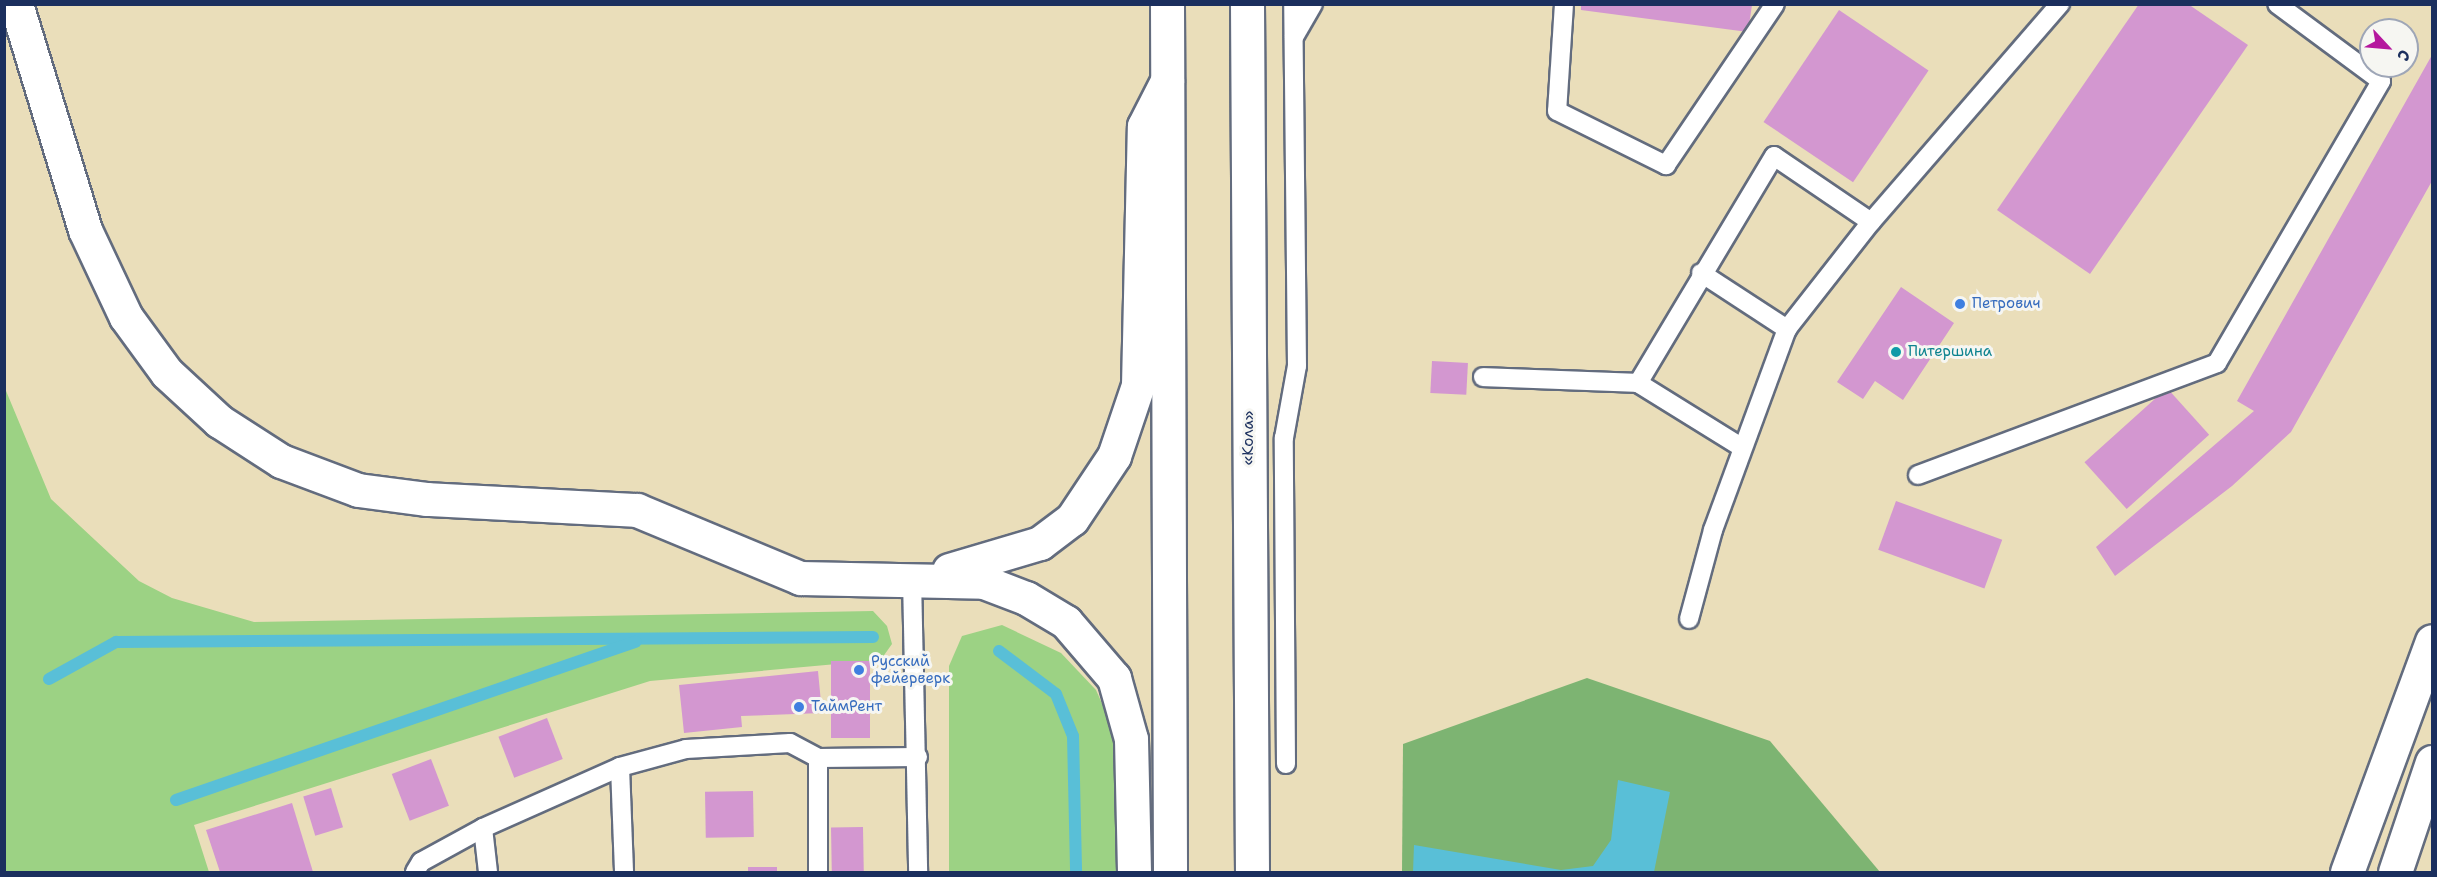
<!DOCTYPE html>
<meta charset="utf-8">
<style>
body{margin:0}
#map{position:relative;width:2437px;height:877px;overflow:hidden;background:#eadeba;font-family:"Shantell Sans",sans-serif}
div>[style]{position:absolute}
.green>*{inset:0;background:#9cd284}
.forest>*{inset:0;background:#7db472}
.water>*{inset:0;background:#59bfd7}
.stream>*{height:12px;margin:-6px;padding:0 6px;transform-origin:6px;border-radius:6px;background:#59bfd7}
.building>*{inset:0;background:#d397d0;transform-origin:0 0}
.roads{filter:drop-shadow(2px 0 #636c7e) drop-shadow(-2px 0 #636c7e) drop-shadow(0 2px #636c7e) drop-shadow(0 -2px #636c7e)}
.lane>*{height:18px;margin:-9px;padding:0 9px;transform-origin:9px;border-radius:9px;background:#fff}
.secondary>*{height:33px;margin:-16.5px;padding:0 16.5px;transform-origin:16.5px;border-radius:16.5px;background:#fff}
.primary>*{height:33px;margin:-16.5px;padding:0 16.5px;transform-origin:16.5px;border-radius:16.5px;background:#fff}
.dots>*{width:16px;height:16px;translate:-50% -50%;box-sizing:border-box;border:3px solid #f6f6f2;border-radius:50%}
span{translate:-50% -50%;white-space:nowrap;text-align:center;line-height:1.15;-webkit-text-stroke:6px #f6f6f2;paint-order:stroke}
.shop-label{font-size:15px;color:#366cbe}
.left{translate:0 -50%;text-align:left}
.culture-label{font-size:15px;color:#0d838f}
.street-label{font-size:15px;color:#1b2f5e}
.frame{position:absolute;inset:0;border:6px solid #1b2f5e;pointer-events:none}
.north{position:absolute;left:2359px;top:18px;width:60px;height:60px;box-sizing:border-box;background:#f6f6f2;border:2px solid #9ea6b7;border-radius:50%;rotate:116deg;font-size:16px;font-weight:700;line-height:24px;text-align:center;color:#1b2f5e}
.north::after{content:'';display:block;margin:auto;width:21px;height:27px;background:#b5179e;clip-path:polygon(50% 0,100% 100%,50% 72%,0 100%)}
</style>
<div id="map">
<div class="green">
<div style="clip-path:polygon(4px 386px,51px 499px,139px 581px,172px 598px,254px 622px,873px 611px,887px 626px,892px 644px,882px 658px,870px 661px,650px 681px,194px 825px,209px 872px,5px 872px)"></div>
<div style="clip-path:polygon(1002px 625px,1061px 653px,1096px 690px,1117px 737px,1128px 872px,949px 872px,949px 666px,962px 636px)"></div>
</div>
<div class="forest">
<div style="clip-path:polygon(1587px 678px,1770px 741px,1880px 872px,1402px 872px,1403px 744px)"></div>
</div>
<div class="water">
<div style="clip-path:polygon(1618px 780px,1670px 792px,1654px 872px,1413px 872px,1414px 845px,1561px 870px,1593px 866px,1611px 840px)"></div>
</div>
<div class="stream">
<div style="left:999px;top:651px;width:71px;rotate:37deg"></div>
<div style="left:1056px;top:694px;width:45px;rotate:68deg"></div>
<div style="left:1073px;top:736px;width:136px;rotate:88.7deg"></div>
<div style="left:49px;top:679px;width:77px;rotate:-28.9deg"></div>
<div style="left:116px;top:642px;width:757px;rotate:-0.38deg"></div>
<div style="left:176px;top:800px;width:486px;rotate:-19deg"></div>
</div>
<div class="building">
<div style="clip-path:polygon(2139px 4px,2188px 4px,2248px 45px,2090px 274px,1997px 210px)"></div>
<div style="clip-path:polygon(1581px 5px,1752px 5px,1748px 32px,1581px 10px)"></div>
<div style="left:1839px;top:10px;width:108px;height:135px;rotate:34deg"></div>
<div style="clip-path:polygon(2432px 55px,2432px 181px,2291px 432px,2232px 486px,2115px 576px,2096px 547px,2254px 411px,2237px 401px)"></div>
<div style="clip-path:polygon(1901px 287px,1954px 323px,1903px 400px,1875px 381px,1863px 399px,1837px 382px)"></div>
<div style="left:1432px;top:361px;width:36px;height:32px;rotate:3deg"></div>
<div style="left:2167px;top:388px;width:63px;height:111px;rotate:48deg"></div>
<div style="left:1896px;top:501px;width:113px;height:52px;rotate:20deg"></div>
<div style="left:831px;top:661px;width:39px;height:77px"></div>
<div style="clip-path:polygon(818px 671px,822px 713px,741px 716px,742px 727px,684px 733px,679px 685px)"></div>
<div style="left:547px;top:718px;width:44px;height:52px;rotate:69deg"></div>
<div style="left:431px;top:759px;width:50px;height:42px;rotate:69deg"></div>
<div style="left:331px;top:788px;width:41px;height:29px;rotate:73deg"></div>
<div style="left:753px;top:791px;width:46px;height:48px;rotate:89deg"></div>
<div style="clip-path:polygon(292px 803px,313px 872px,220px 872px,206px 830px)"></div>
<div style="left:863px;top:827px;width:45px;height:32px;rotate:89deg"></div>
<div style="left:748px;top:867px;width:29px;height:5px"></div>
</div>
<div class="roads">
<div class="lane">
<div style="left:1564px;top:4px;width:107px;rotate:93.7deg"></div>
<div style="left:1557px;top:111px;width:122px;rotate:26.4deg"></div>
<div style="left:1666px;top:165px;width:194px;rotate:-55.9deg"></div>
<div style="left:1294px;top:37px;width:38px;rotate:-60deg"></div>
<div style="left:1871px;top:222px;width:289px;rotate:-49.1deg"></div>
<div style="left:1701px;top:273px;width:103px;rotate:33.1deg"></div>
<div style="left:1483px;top:377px;width:155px;rotate:2.2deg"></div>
<div style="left:1918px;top:475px;width:319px;rotate:-20.5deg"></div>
<div style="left:2217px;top:363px;width:326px;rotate:-59.8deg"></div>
<div style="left:2381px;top:81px;width:129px;rotate:-143.5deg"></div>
<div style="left:912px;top:578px;width:294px;rotate:88.8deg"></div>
<div style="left:1689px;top:619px;width:92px;rotate:-74.9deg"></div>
<div style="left:1713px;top:530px;width:214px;rotate:-69.8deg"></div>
<div style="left:1787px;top:329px;width:136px;rotate:-51.9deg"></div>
<div style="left:1871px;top:222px;width:117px;rotate:-145.8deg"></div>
<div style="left:1774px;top:156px;width:265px;rotate:120.9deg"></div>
<div style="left:1638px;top:383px;width:123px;rotate:31.8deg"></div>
<div style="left:818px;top:758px;width:114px;rotate:90deg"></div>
<div style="left:1286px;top:764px;width:326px;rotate:-90.4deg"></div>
<div style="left:1284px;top:438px;width:73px;rotate:-79.8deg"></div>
<div style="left:1297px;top:366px;width:362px;rotate:-90.6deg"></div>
<div style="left:620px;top:767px;width:105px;rotate:87.8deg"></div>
<div style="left:483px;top:828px;width:44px;rotate:83.5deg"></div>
<div style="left:415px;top:872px;width:12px;rotate:-59deg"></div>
<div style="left:421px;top:862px;width:71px;rotate:-28.7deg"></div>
<div style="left:483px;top:828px;width:150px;rotate:-24deg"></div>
<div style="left:620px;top:767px;width:68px;rotate:-15.3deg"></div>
<div style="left:686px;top:749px;width:104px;rotate:-3.3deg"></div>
<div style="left:790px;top:743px;width:32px;rotate:28deg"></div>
<div style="left:818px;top:758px;width:100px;rotate:-0.6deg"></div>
</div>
<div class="secondary">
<div style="left:16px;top:4px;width:236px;rotate:73deg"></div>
<div style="left:85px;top:230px;width:96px;rotate:64.8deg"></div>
<div style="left:126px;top:317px;width:69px;rotate:53.8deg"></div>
<div style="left:167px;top:373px;width:71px;rotate:42.7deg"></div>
<div style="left:219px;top:421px;width:74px;rotate:32.8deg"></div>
<div style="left:281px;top:461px;width:82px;rotate:20.6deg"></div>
<div style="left:358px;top:490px;width:70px;rotate:7.4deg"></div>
<div style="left:427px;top:499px;width:210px;rotate:3deg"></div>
<div style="left:637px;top:510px;width:177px;rotate:22.6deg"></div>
<div style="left:800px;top:578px;width:184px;rotate:1.2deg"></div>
<div style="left:984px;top:582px;width:45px;rotate:20.9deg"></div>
<div style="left:1026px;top:598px;width:47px;rotate:31deg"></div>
<div style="left:1066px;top:622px;width:74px;rotate:49.4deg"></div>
<div style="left:1114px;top:678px;width:63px;rotate:74.4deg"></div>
<div style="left:1131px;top:739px;width:133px;rotate:88.7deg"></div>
<div style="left:949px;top:570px;width:95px;rotate:-16.5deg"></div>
<div style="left:1040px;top:543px;width:40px;rotate:-37deg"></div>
<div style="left:1072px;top:519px;width:76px;rotate:-56.3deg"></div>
<div style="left:1114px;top:456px;width:75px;rotate:-71.3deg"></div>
<div style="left:1138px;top:385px;width:259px;rotate:-88.7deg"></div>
<div style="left:1144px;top:126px;width:51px;rotate:-62.9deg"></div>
<div style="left:2347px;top:872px;width:246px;rotate:-69.8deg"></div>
<div style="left:2395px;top:872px;width:116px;rotate:-71.4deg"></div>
</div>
<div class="primary">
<div style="left:1167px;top:4px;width:868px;rotate:89.8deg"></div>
<div style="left:1247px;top:4px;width:868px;rotate:89.67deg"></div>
</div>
</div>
<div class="dots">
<div style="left:1960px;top:304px;background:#3f7fe0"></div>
<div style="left:1896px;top:352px;background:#0f9aa8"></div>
<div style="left:859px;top:670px;background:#3f7fe0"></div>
<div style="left:799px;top:707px;background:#3f7fe0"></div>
</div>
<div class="shop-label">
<span class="left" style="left:1972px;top:304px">Петрович</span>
<span class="left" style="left:871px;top:670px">Русский<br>фейерверк</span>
<span class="left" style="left:811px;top:707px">ТаймРент</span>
</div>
<div class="culture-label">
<span class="left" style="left:1908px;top:352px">Питершина</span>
</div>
<div class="street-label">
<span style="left:1249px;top:438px;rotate:-90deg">«Кола»</span>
</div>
<div class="frame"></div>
<div class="north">С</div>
</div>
